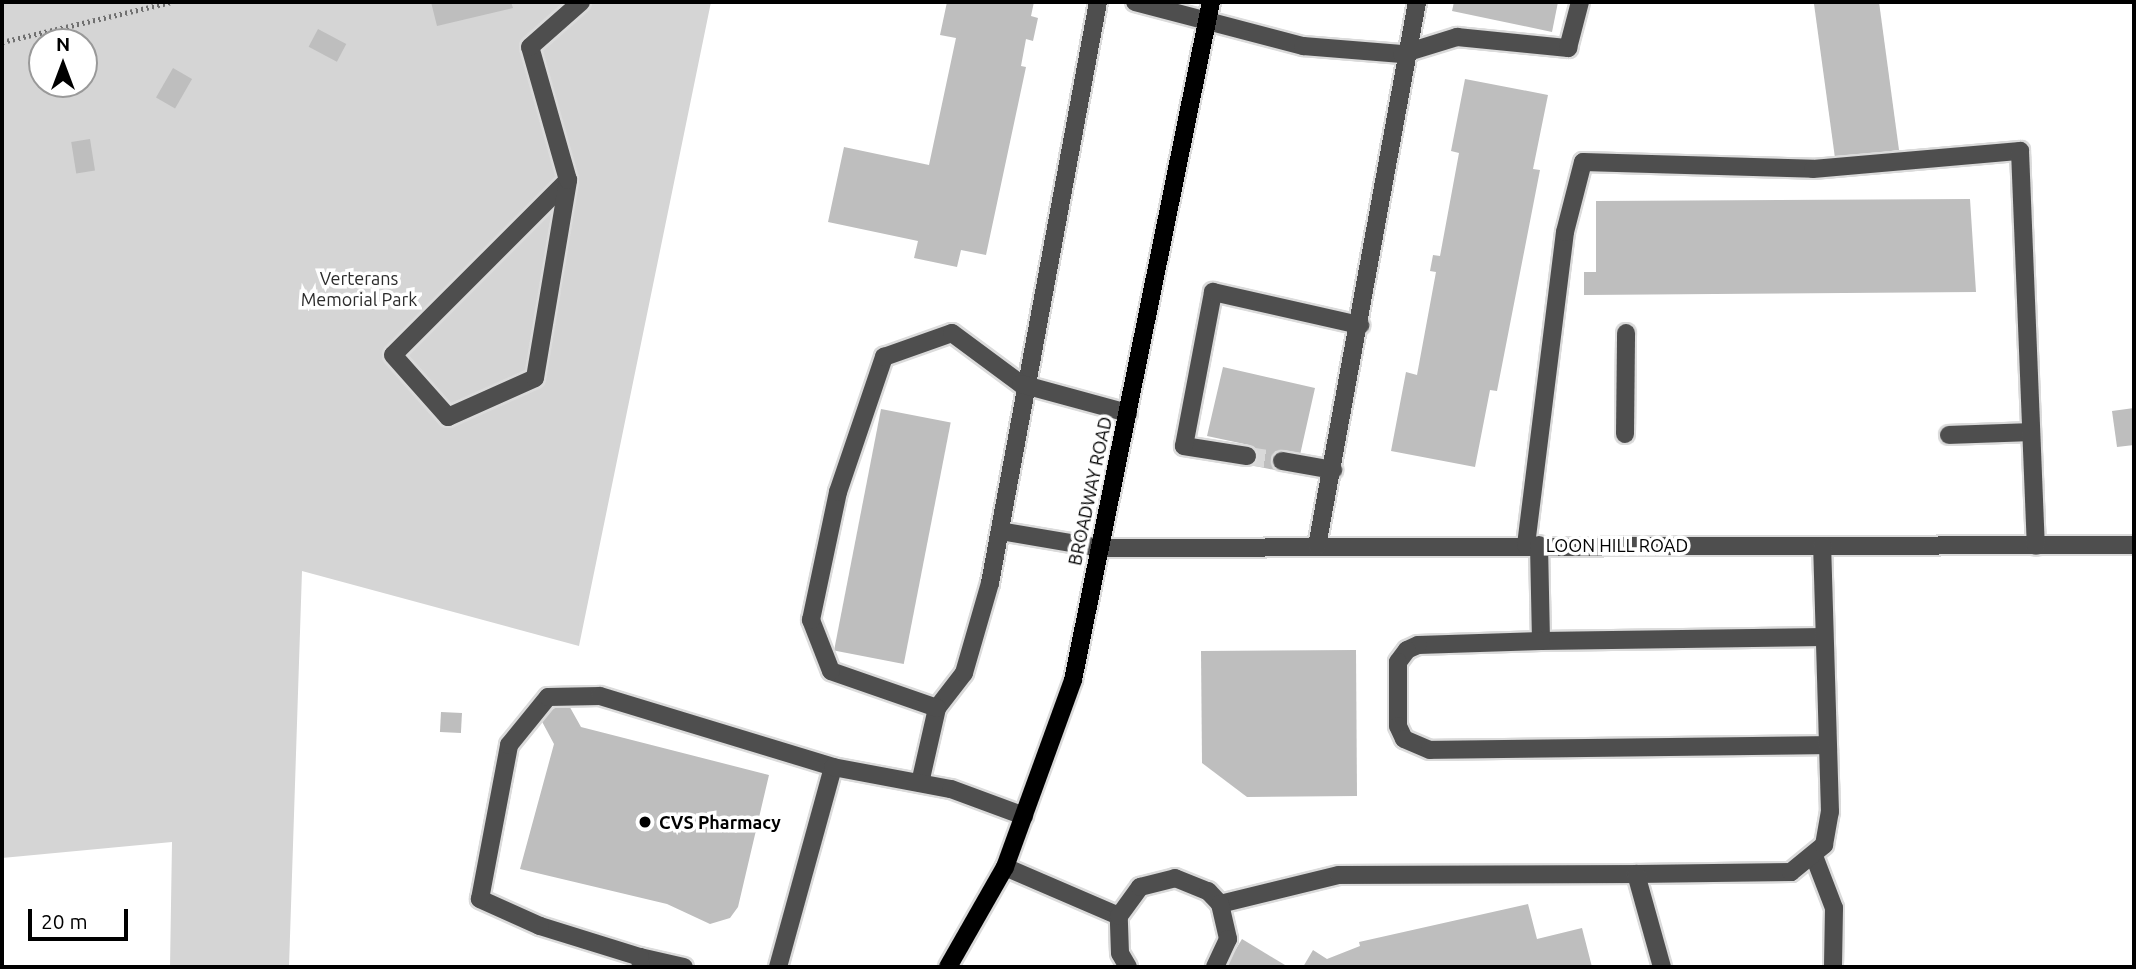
<!DOCTYPE html>
<style>
body{margin:0}
#map{position:relative;width:2136px;height:969px;overflow:hidden;background:#fff;font-family:Ubuntu,sans-serif}
div>[style]{position:absolute}
.green>*{inset:0;background:#d5d5d5}
.building>*{inset:0;background:#bebebe;transform-origin:0 0}
.minor-tunnel>*{height:18px;margin-top:-9px;transform-origin:0;background:repeating-linear-gradient(90deg,#d9d9d9 0 18px,transparent 0 27px)}
.path>*{height:4.5px;margin-top:-2.25px;transform-origin:0;background:repeating-linear-gradient(90deg,#707070 0 2px,transparent 0 5.5px)}
.roads{filter:drop-shadow(2px 0 #dbdbdb) drop-shadow(-2px 0 #dbdbdb) drop-shadow(0 2px #dbdbdb) drop-shadow(0 -2px #dbdbdb)}
.minor>*{height:18px;margin:-9px;padding:0 9px;transform-origin:9px;border-radius:9px;background:#4e4e4e}
.major>*{height:18px;margin:-9px;padding:0 9px;transform-origin:9px;border-radius:9px;background:#000}
.dots>*{width:19px;height:19px;translate:-50% -50%;box-sizing:border-box;border:4px solid #fff;border-radius:50%}
span{translate:-50% -50%;white-space:nowrap;text-align:center;line-height:1.15;-webkit-text-stroke:7px #fff;paint-order:stroke}
.park-label{font-size:18px;color:#2c2c2c}
.street-label{font-size:18px;color:#000}
.poi-label{font-size:18px;color:#000;font-weight:700}
.left{translate:0 -50%;text-align:left}
.frame{position:absolute;inset:0;border:4px solid #000;pointer-events:none}
.north{position:absolute;left:28px;top:28px;width:70px;height:70px;box-sizing:border-box;background:#fff;border:2px solid #999;border-radius:50%;rotate:0deg;font-size:19px;font-weight:700;line-height:28px;text-align:center;color:#000}
.north::after{content:'';display:block;margin:auto;width:24px;height:32px;background:#000;clip-path:polygon(50% 0,100% 100%,50% 72%,0 100%)}
.scale{position:absolute;left:28px;top:909px;width:100px;height:32px;box-sizing:border-box;border:4px solid #000;border-top:0;padding-left:9px;font-size:21px;line-height:24px;white-space:nowrap;color:#000;-webkit-text-stroke:5px #fff;paint-order:stroke}
</style>
<div id="map">
<div class="green">
<div style="clip-path:polygon(evenodd,2px 2px,711px 2px,579px 646px,302px 571px,289px 967px,170px 967px,172px 842px,2px 858px,2px 2px,42px 42px,84px 42px,84px 84px,42px 84px,42px 42px)"></div>
</div>
<div class="building">
<div style="clip-path:polygon(431px 2px,511px 2px,513px 8px,437px 26px)"></div>
<div style="clip-path:polygon(947px 2px,1034px 2px,1031px 16px,1038px 18px,1033px 41px,1026px 39px,1021px 66px,1026px 67px,986px 255px,961px 250px,957px 267px,914px 258px,918px 241px,828px 222px,844px 147px,929px 165px,956px 38px,940px 35px)"></div>
<div style="clip-path:polygon(1454px 2px,1558px 2px,1552px 32px,1452px 11px)"></div>
<div style="clip-path:polygon(1828px 2px,1879px 2px,1899px 150px,1835px 158px,1814px 4px)"></div>
<div style="left:318px;top:29px;width:32px;height:20px;rotate:28deg"></div>
<div style="left:173px;top:68px;width:22px;height:34px;rotate:30deg"></div>
<div style="clip-path:polygon(1465px 79px,1548px 95px,1533px 169px,1540px 170px,1497px 391px,1490px 390px,1475px 467px,1391px 451px,1406px 372px,1417px 375px,1436px 272px,1430px 271px,1433px 255px,1440px 256px,1459px 153px,1451px 151px)"></div>
<div style="left:90px;top:139px;width:32px;height:19px;rotate:81deg"></div>
<div style="clip-path:polygon(1970px 199px,1976px 292px,1584px 295px,1584px 272px,1596px 272px,1596px 201px)"></div>
<div style="clip-path:polygon(1223px 367px,1315px 388px,1300px 455px,1284px 451px,1280px 471px,1245px 464px,1249px 445px,1207px 436px)"></div>
<div style="clip-path:polygon(2134px 408px,2134px 445px,2117px 447px,2112px 411px)"></div>
<div style="left:881px;top:409px;width:71px;height:246px;rotate:11deg"></div>
<div style="clip-path:polygon(1356px 650px,1357px 796px,1247px 797px,1202px 763px,1201px 651px)"></div>
<div style="clip-path:polygon(567px 702px,581px 727px,769px 775px,738px 907px,730px 918px,710px 924px,667px 904px,520px 869px,554px 744px,539px 716px)"></div>
<div style="left:441px;top:712px;width:21px;height:20px;rotate:3deg"></div>
<div style="clip-path:polygon(1528px 904px,1537px 939px,1582px 928px,1592px 967px,1303px 967px,1313px 950px,1327px 959px,1360px 946px,1359px 942px)"></div>
<div style="clip-path:polygon(1242px 939px,1285px 965px,1284px 967px,1225px 967px)"></div>
</div>
<div class="minor-tunnel">
<div style="left:1247px;top:456px;width:35px;rotate:8deg"></div>
</div>
<div class="path">
<div style="left:2px;top:42px;width:174px;rotate:-13.3deg"></div>
</div>
<div class="roads">
<div class="minor">
<div style="left:1135px;top:2px;width:174px;rotate:14.7deg"></div>
<div style="left:1303px;top:46px;width:99px;rotate:4.6deg"></div>
<div style="left:1402px;top:54px;width:58px;rotate:-17.2deg"></div>
<div style="left:1457px;top:37px;width:112px;rotate:5.7deg"></div>
<div style="left:1568px;top:48px;width:48px;rotate:-75.4deg"></div>
<div style="left:568px;top:180px;width:247px;rotate:135deg"></div>
<div style="left:393px;top:355px;width:83px;rotate:48.4deg"></div>
<div style="left:448px;top:417px;width:95px;rotate:-24.1deg"></div>
<div style="left:535px;top:378px;width:201px;rotate:-80.5deg"></div>
<div style="left:568px;top:180px;width:138px;rotate:-105.9deg"></div>
<div style="left:530px;top:47px;width:68px;rotate:-41.4deg"></div>
<div style="left:1625px;top:434px;width:101px;rotate:-89.4deg"></div>
<div style="left:1949px;top:435px;width:82px;rotate:-2.1deg"></div>
<div style="left:1247px;top:456px;width:64px;rotate:-171deg"></div>
<div style="left:1184px;top:446px;width:157px;rotate:-79.3deg"></div>
<div style="left:1213px;top:292px;width:151px;rotate:12.7deg"></div>
<div style="left:1282px;top:461px;width:52px;rotate:10deg"></div>
<div style="left:1000px;top:531px;width:101px;rotate:9.6deg"></div>
<div style="left:1100px;top:548px;width:1034px;rotate:-0.17deg"></div>
<div style="left:1526px;top:545px;width:315px;rotate:-82.9deg"></div>
<div style="left:1565px;top:232px;width:72px;rotate:-75.6deg"></div>
<div style="left:1583px;top:162px;width:230px;rotate:1.7deg"></div>
<div style="left:1813px;top:169px;width:208px;rotate:-5deg"></div>
<div style="left:2020px;top:151px;width:395px;rotate:87.7deg"></div>
<div style="left:1539px;top:545px;width:96px;rotate:88.8deg"></div>
<div style="left:1541px;top:641px;width:283px;rotate:-0.8deg"></div>
<div style="left:1317px;top:546px;width:553px;rotate:-79.58deg"></div>
<div style="left:1541px;top:641px;width:123px;rotate:178.1deg"></div>
<div style="left:1418px;top:645px;width:12px;rotate:156deg"></div>
<div style="left:1407px;top:650px;width:15px;rotate:127deg"></div>
<div style="left:1398px;top:662px;width:64px;rotate:90deg"></div>
<div style="left:1398px;top:726px;width:14px;rotate:65deg"></div>
<div style="left:1404px;top:739px;width:28px;rotate:23deg"></div>
<div style="left:1430px;top:750px;width:396px;rotate:-0.7deg"></div>
<div style="left:937px;top:708px;width:44px;rotate:-52.4deg"></div>
<div style="left:964px;top:673px;width:94px;rotate:-73.9deg"></div>
<div style="left:990px;top:583px;width:591px;rotate:-79.47deg"></div>
<div style="left:920px;top:783px;width:77px;rotate:-77.2deg"></div>
<div style="left:937px;top:708px;width:112px;rotate:-160.8deg"></div>
<div style="left:831px;top:671px;width:55px;rotate:-111.4deg"></div>
<div style="left:811px;top:620px;width:131px;rotate:-78.1deg"></div>
<div style="left:838px;top:492px;width:143px;rotate:-71.2deg"></div>
<div style="left:884px;top:357px;width:72px;rotate:-19.4deg"></div>
<div style="left:952px;top:333px;width:86px;rotate:36.5deg"></div>
<div style="left:1021px;top:384px;width:111px;rotate:15.2deg"></div>
<div style="left:1814px;top:856px;width:56px;rotate:69deg"></div>
<div style="left:1834px;top:908px;width:59px;rotate:91deg"></div>
<div style="left:1005px;top:867px;width:124px;rotate:23.3deg"></div>
<div style="left:1636px;top:874px;width:155px;rotate:-0.7deg"></div>
<div style="left:1791px;top:872px;width:43px;rotate:-39.3deg"></div>
<div style="left:1824px;top:845px;width:34px;rotate:-80deg"></div>
<div style="left:1830px;top:812px;width:266px;rotate:-91.7deg"></div>
<div style="left:1220px;top:904px;width:122px;rotate:-13.7deg"></div>
<div style="left:1339px;top:875px;width:297px;rotate:-0.2deg"></div>
<div style="left:1636px;top:874px;width:97px;rotate:74.4deg"></div>
<div style="left:640px;top:957px;width:45px;rotate:12.8deg"></div>
<div style="left:641px;top:967px;width:10px;rotate:-96deg"></div>
<div style="left:640px;top:957px;width:105px;rotate:-162.8deg"></div>
<div style="left:540px;top:926px;width:66px;rotate:-155.8deg"></div>
<div style="left:480px;top:899px;width:157px;rotate:-79.3deg"></div>
<div style="left:509px;top:745px;width:62px;rotate:-50.9deg"></div>
<div style="left:548px;top:697px;width:52px;rotate:-1.1deg"></div>
<div style="left:600px;top:696px;width:244px;rotate:16.9deg"></div>
<div style="left:778px;top:967px;width:207px;rotate:-74.6deg"></div>
<div style="left:833px;top:767px;width:120px;rotate:10.6deg"></div>
<div style="left:951px;top:789px;width:78px;rotate:20.3deg"></div>
<div style="left:1128px;top:967px;width:16px;rotate:-120deg"></div>
<div style="left:1120px;top:953px;width:37px;rotate:-92deg"></div>
<div style="left:1119px;top:916px;width:36px;rotate:-54deg"></div>
<div style="left:1140px;top:887px;width:36px;rotate:-14deg"></div>
<div style="left:1175px;top:878px;width:35px;rotate:22deg"></div>
<div style="left:1208px;top:891px;width:18px;rotate:47deg"></div>
<div style="left:1220px;top:904px;width:36px;rotate:77deg"></div>
<div style="left:1228px;top:939px;width:31px;rotate:115deg"></div>
</div>
<div class="major">
<div style="left:948px;top:967px;width:115px;rotate:-60.3deg"></div>
<div style="left:1005px;top:867px;width:199px;rotate:-70deg"></div>
<div style="left:1073px;top:680px;width:692px;rotate:-78.5deg"></div>
</div>
</div>
<div class="dots">
<div style="left:645px;top:822px;background:#000"></div>
</div>
<div class="park-label">
<span style="left:359px;top:289px">Verterans<br>Memorial Park</span>
</div>
<div class="street-label">
<span style="left:1090px;top:491px;rotate:-78deg">BROADWAY ROAD</span>
<span style="left:1617px;top:545px">LOON HILL ROAD</span>
</div>
<div class="poi-label">
<span class="left" style="left:659px;top:822px">CVS Pharmacy</span>
</div>
<div class="frame"></div>
<div class="north">N</div>
<div class="scale">20 m</div>
</div>
